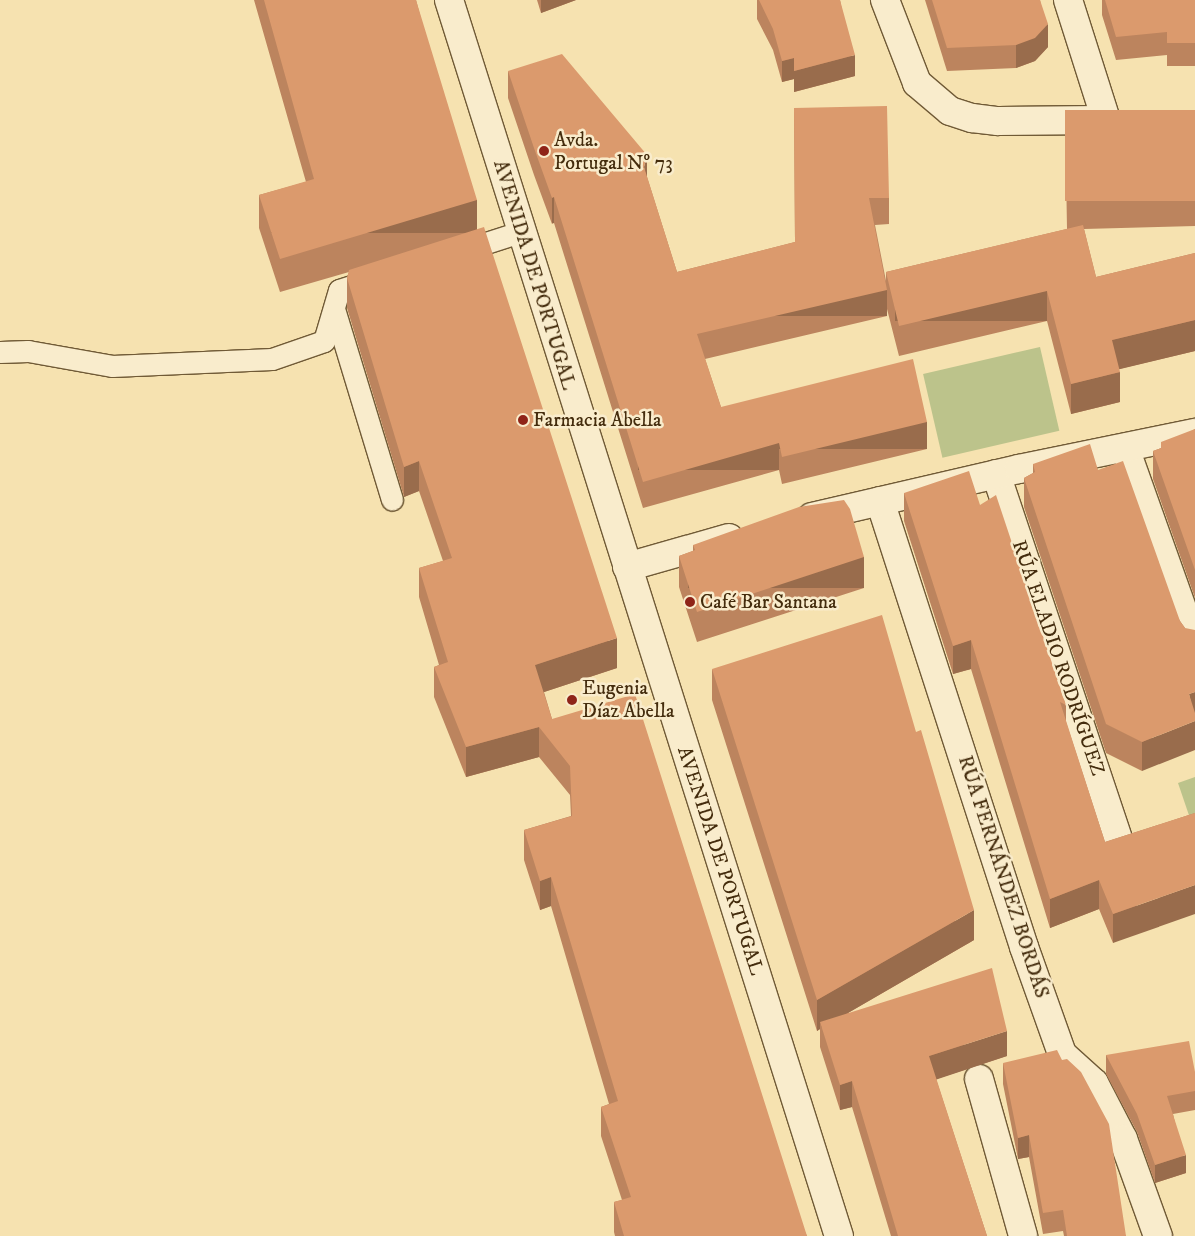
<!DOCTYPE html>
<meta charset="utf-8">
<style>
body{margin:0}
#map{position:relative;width:1195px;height:1236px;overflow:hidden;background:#f6e2b0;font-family:"IM FELL DW Pica",serif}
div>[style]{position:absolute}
.green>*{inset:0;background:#bcc38b;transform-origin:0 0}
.roads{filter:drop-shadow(1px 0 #705a36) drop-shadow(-1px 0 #705a36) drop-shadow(0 1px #705a36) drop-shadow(0 -1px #705a36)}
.lane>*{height:21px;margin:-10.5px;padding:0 10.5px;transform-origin:10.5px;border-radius:10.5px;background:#f9eccc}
.street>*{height:28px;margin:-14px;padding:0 14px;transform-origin:14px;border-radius:14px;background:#f9eccc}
.secondary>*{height:28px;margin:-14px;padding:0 14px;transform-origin:14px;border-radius:14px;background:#f9eccc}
.wall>*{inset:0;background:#bc845e}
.shaded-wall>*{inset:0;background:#996c4c;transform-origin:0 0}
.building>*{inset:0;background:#db9a6d;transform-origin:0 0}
.dots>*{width:14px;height:14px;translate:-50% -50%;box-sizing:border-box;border:2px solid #f9eccc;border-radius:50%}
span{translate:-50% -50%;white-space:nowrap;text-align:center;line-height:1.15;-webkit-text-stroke:5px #f9eccc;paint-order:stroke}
.poi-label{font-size:20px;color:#442c0d}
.left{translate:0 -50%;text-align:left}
.street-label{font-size:20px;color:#442c0d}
</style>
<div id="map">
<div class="green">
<div style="left:1040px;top:347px;width:86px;height:120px;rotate:77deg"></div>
<div style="clip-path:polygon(1195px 777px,1195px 833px,1178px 783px)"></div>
</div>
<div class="roads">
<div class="lane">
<div style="left:461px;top:251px;width:62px;rotate:-17.9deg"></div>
<div style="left:335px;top:312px;width:196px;rotate:73.1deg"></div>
<div style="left:0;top:352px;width:28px;rotate:-2deg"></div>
<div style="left:28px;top:351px;width:85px;rotate:10.1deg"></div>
<div style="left:112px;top:366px;width:160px;rotate:-2.5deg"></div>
<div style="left:272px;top:359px;width:55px;rotate:-19.1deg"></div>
<div style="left:324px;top:341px;width:53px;rotate:-73.6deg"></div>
<div style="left:339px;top:290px;width:36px;rotate:-18deg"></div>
</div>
<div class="street">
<div style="left:885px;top:0;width:89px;rotate:68.9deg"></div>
<div style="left:917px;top:83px;width:43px;rotate:40.3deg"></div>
<div style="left:950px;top:111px;width:23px;rotate:18deg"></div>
<div style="left:972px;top:118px;width:26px;rotate:7deg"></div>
<div style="left:998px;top:121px;width:103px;rotate:-0.6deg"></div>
<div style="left:1068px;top:0;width:126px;rotate:72.4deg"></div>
<div style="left:1125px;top:448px;width:209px;rotate:70.4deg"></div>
<div style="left:996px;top:474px;width:388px;rotate:71.5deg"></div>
<div style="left:880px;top:501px;width:469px;rotate:72.1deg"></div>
<div style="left:1024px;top:947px;width:114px;rotate:70.4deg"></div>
<div style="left:1062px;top:1054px;width:43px;rotate:42.2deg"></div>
<div style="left:1094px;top:1083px;width:63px;rotate:62.6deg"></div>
<div style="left:1123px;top:1139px;width:103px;rotate:70.2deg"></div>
<div style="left:812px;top:517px;width:212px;rotate:-13.1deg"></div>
<div style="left:1019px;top:469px;width:180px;rotate:-11.6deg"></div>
<div style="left:627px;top:567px;width:106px;rotate:-15.9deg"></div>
<div style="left:979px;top:1079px;width:163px;rotate:74.3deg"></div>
</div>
<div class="secondary">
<div style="left:449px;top:0;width:1296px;rotate:72.49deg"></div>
</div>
</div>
<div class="wall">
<div style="clip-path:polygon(254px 0,416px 0,477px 229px,617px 668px,544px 692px,552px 719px,807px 1236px,615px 1236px,614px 1232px,614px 1202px,622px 1200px,601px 1136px,601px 1107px,609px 1104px,551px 906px,540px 910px,524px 860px,524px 830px,571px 816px,570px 795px,539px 757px,466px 777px,434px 697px,434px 667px,439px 665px,419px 597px,419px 568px,443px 561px,419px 491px,404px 497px,347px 308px,347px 278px,349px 272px,280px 292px,259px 228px,259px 195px,306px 182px)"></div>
<div style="clip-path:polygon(537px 0,576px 0,541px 13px)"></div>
<div style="clip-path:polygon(757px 0,840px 0,855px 76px,794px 92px,794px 79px,782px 82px,773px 50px,757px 19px)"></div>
<div style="clip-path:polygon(925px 0,1040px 0,1048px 47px,1035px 61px,1016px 68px,947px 71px)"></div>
<div style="clip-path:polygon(1102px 0,1195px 0,1195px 66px,1167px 66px,1167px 55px,1116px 60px,1102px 15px)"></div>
<div style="clip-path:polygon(508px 71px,647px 177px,677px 272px,795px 242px,794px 108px,889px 198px,889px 224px,875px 225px,886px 281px,886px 272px,1067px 229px,1065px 111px,1195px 110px,1195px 226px,1084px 229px,1096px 277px,1195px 253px,1195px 351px,1119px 369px,1120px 402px,1071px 414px,1047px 321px,899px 356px,887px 309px,887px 316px,705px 359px,721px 407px,927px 449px,782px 484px,779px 470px,643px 508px,554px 223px,552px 224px,534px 175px,508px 98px)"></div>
<div style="clip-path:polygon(1195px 429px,1195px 598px,1153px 479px,1153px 451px,1161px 448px)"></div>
<div style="clip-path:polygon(1033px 464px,1098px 470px,1180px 621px,1185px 628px,1142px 771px,1106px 753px,1024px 507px,1024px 478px,1033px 473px)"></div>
<div style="clip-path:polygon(904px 493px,980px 505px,1066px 705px,1066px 722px,1105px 842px,1195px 813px,1113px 943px,1099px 909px,1050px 928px,971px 669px,953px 674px,904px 521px)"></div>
<div style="clip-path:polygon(693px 545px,864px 588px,697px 642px,679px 587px,679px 556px,693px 551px)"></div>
<div style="clip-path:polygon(712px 669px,974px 940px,848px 1013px,1007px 1056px,936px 1079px,987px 1236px,891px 1236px,852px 1107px,840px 1110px,820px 1047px,820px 1029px,817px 1031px,712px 700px)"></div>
<div style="clip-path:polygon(1106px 1055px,1195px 1072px,1195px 1110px,1173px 1114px,1186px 1173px,1155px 1183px,1137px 1132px,1106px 1074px)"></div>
<div style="clip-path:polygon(1003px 1063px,1126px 1236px,1064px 1236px,1063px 1231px,1043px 1234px,1029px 1157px,1018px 1159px,1003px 1084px)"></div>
</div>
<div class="shaded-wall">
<div style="clip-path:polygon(541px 0,576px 0,541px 13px)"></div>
<div style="clip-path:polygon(1048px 24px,1048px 47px,1035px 61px,1016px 68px,1016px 45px)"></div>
<div style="clip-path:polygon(855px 55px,855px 76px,794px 92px,794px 71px)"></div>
<div style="clip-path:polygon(794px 58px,794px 79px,782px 82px,782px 61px)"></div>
<div style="clip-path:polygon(647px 155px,647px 182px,644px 167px)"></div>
<div style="left:554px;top:197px;width:26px;height:2px;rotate:90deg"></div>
<div style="left:477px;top:200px;width:33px;height:206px;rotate:90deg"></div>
<div style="left:887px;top:290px;width:26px;height:195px;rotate:90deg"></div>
<div style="left:1047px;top:291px;width:30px;height:152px;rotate:90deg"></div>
<div style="clip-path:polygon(1195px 320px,1195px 351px,1112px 371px,1112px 340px)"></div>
<div style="clip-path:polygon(1120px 372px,1120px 402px,1071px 414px,1071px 384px)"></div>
<div style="left:927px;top:422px;width:27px;height:149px;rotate:90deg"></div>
<div style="left:779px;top:443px;width:27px;height:141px;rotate:90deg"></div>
<div style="clip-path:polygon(419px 461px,419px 491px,404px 497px,404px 467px)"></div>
<div style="left:864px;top:557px;width:31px;height:176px;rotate:90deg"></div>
<div style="clip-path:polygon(617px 638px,617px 668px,535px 695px,535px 665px)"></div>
<div style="clip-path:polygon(971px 640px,971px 669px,953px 674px,953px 646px)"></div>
<div style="clip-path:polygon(1195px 692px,1195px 720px,1189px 694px)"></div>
<div style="clip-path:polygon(1195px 721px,1195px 750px,1142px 771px,1142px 742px)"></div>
<div style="clip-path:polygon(539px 727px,539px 757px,466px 777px,466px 747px)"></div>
<div style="clip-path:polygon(551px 877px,551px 906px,540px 910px,540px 881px)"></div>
<div style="clip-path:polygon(1099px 880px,1099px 909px,1050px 928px,1050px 899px)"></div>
<div style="clip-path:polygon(1195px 885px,1195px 914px,1113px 943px,1113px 914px)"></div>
<div style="clip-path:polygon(974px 910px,974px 940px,822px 1028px,820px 1022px,820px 1029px,817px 1031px,817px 1000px)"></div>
<div style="clip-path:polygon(1007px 1031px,1007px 1056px,929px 1082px,929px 1056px)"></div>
<div style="clip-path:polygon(852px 1081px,852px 1107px,840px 1110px,840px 1085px)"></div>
<div style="clip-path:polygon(1029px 1135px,1029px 1157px,1018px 1159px,1018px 1138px)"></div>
<div style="clip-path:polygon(1186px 1155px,1186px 1173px,1155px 1183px,1155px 1165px)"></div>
</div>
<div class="building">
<div style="clip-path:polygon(264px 0,416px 0,477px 200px,280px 259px,259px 195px,314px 179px)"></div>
<div style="clip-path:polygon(759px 0,840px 0,855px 55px,794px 71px,794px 58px,782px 61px,773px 29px)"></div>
<div style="clip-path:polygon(932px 0,1040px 0,1048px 24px,1035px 38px,1016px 45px,947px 48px)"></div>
<div style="clip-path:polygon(1105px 0,1195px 0,1195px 43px,1167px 43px,1167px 32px,1116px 37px)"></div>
<div style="clip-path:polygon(562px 54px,647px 155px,644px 167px,677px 272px,795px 242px,794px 108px,887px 106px,889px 198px,869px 198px,887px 290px,697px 334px,721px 407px,913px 359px,927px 422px,782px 457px,779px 443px,643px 482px,554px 197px,552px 198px,534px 148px,508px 71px)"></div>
<div style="left:1195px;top:110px;width:91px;height:130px;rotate:90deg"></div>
<div style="clip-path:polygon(1083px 225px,1096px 277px,1195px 253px,1195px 320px,1112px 340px,1120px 372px,1071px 384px,1047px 291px,899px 326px,886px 272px)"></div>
<div style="clip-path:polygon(484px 227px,617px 638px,535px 665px,552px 719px,635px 694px,807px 1236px,624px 1236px,614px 1202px,631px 1197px,601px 1107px,618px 1101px,551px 877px,540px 881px,524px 830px,572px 816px,570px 766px,539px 727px,466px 747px,434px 667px,448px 662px,419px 568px,452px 558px,419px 461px,404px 467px,347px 278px,349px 270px)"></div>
<div style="clip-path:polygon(1195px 429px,1195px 570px,1153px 451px,1161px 448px,1161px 442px)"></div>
<div style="clip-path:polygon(1090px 444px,1098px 470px,1123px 461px,1180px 621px,1185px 628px,1195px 630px,1195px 692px,1189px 694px,1195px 713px,1195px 721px,1142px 742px,1106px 724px,1024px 478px,1035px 472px,1033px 464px)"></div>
<div style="clip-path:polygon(969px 471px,980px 505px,996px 495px,1066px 705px,1060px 702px,1105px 842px,1195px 813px,1195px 885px,1113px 914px,1099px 880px,1050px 899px,971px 640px,953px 646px,904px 493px)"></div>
<div style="clip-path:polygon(844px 500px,850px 509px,864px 557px,697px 612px,679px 556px,695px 550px,693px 545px,799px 507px)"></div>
<div style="clip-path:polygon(882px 615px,916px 732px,921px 730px,974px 910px,817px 1000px,712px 669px)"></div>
<div style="clip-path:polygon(992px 968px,1007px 1031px,929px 1056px,987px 1236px,898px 1236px,852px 1081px,840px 1085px,820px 1022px)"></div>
<div style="clip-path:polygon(1189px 1041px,1195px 1072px,1195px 1091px,1167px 1096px,1186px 1155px,1155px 1165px,1137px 1114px,1106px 1055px)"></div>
<div style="clip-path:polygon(1057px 1050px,1062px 1060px,1067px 1059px,1081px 1072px,1109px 1124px,1126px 1236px,1067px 1236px,1063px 1210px,1043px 1213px,1029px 1135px,1018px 1138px,1003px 1063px)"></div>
</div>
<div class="dots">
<div style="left:544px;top:151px;background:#8f2418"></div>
<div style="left:523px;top:420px;background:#8f2418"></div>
<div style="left:690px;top:602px;background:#8f2418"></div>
<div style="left:572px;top:700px;background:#8f2418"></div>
</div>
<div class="poi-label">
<span class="left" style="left:554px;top:152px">Avda.<br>Portugal Nº 73</span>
<span class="left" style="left:533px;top:420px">Farmacia Abella</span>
<span class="left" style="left:700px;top:602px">Café Bar Santana</span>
<span class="left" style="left:582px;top:700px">Eugenia<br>Díaz Abella</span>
</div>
<div class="street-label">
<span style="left:534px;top:275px;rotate:73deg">AVENIDA DE PORTUGAL</span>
<span style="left:1058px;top:658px;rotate:71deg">RÚA ELADIO RODRÍGUEZ</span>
<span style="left:720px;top:861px;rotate:72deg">AVENIDA DE PORTUGAL</span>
<span style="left:1003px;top:877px;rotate:72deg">RÚA FERNÁNDEZ BORDÁS</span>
</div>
</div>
